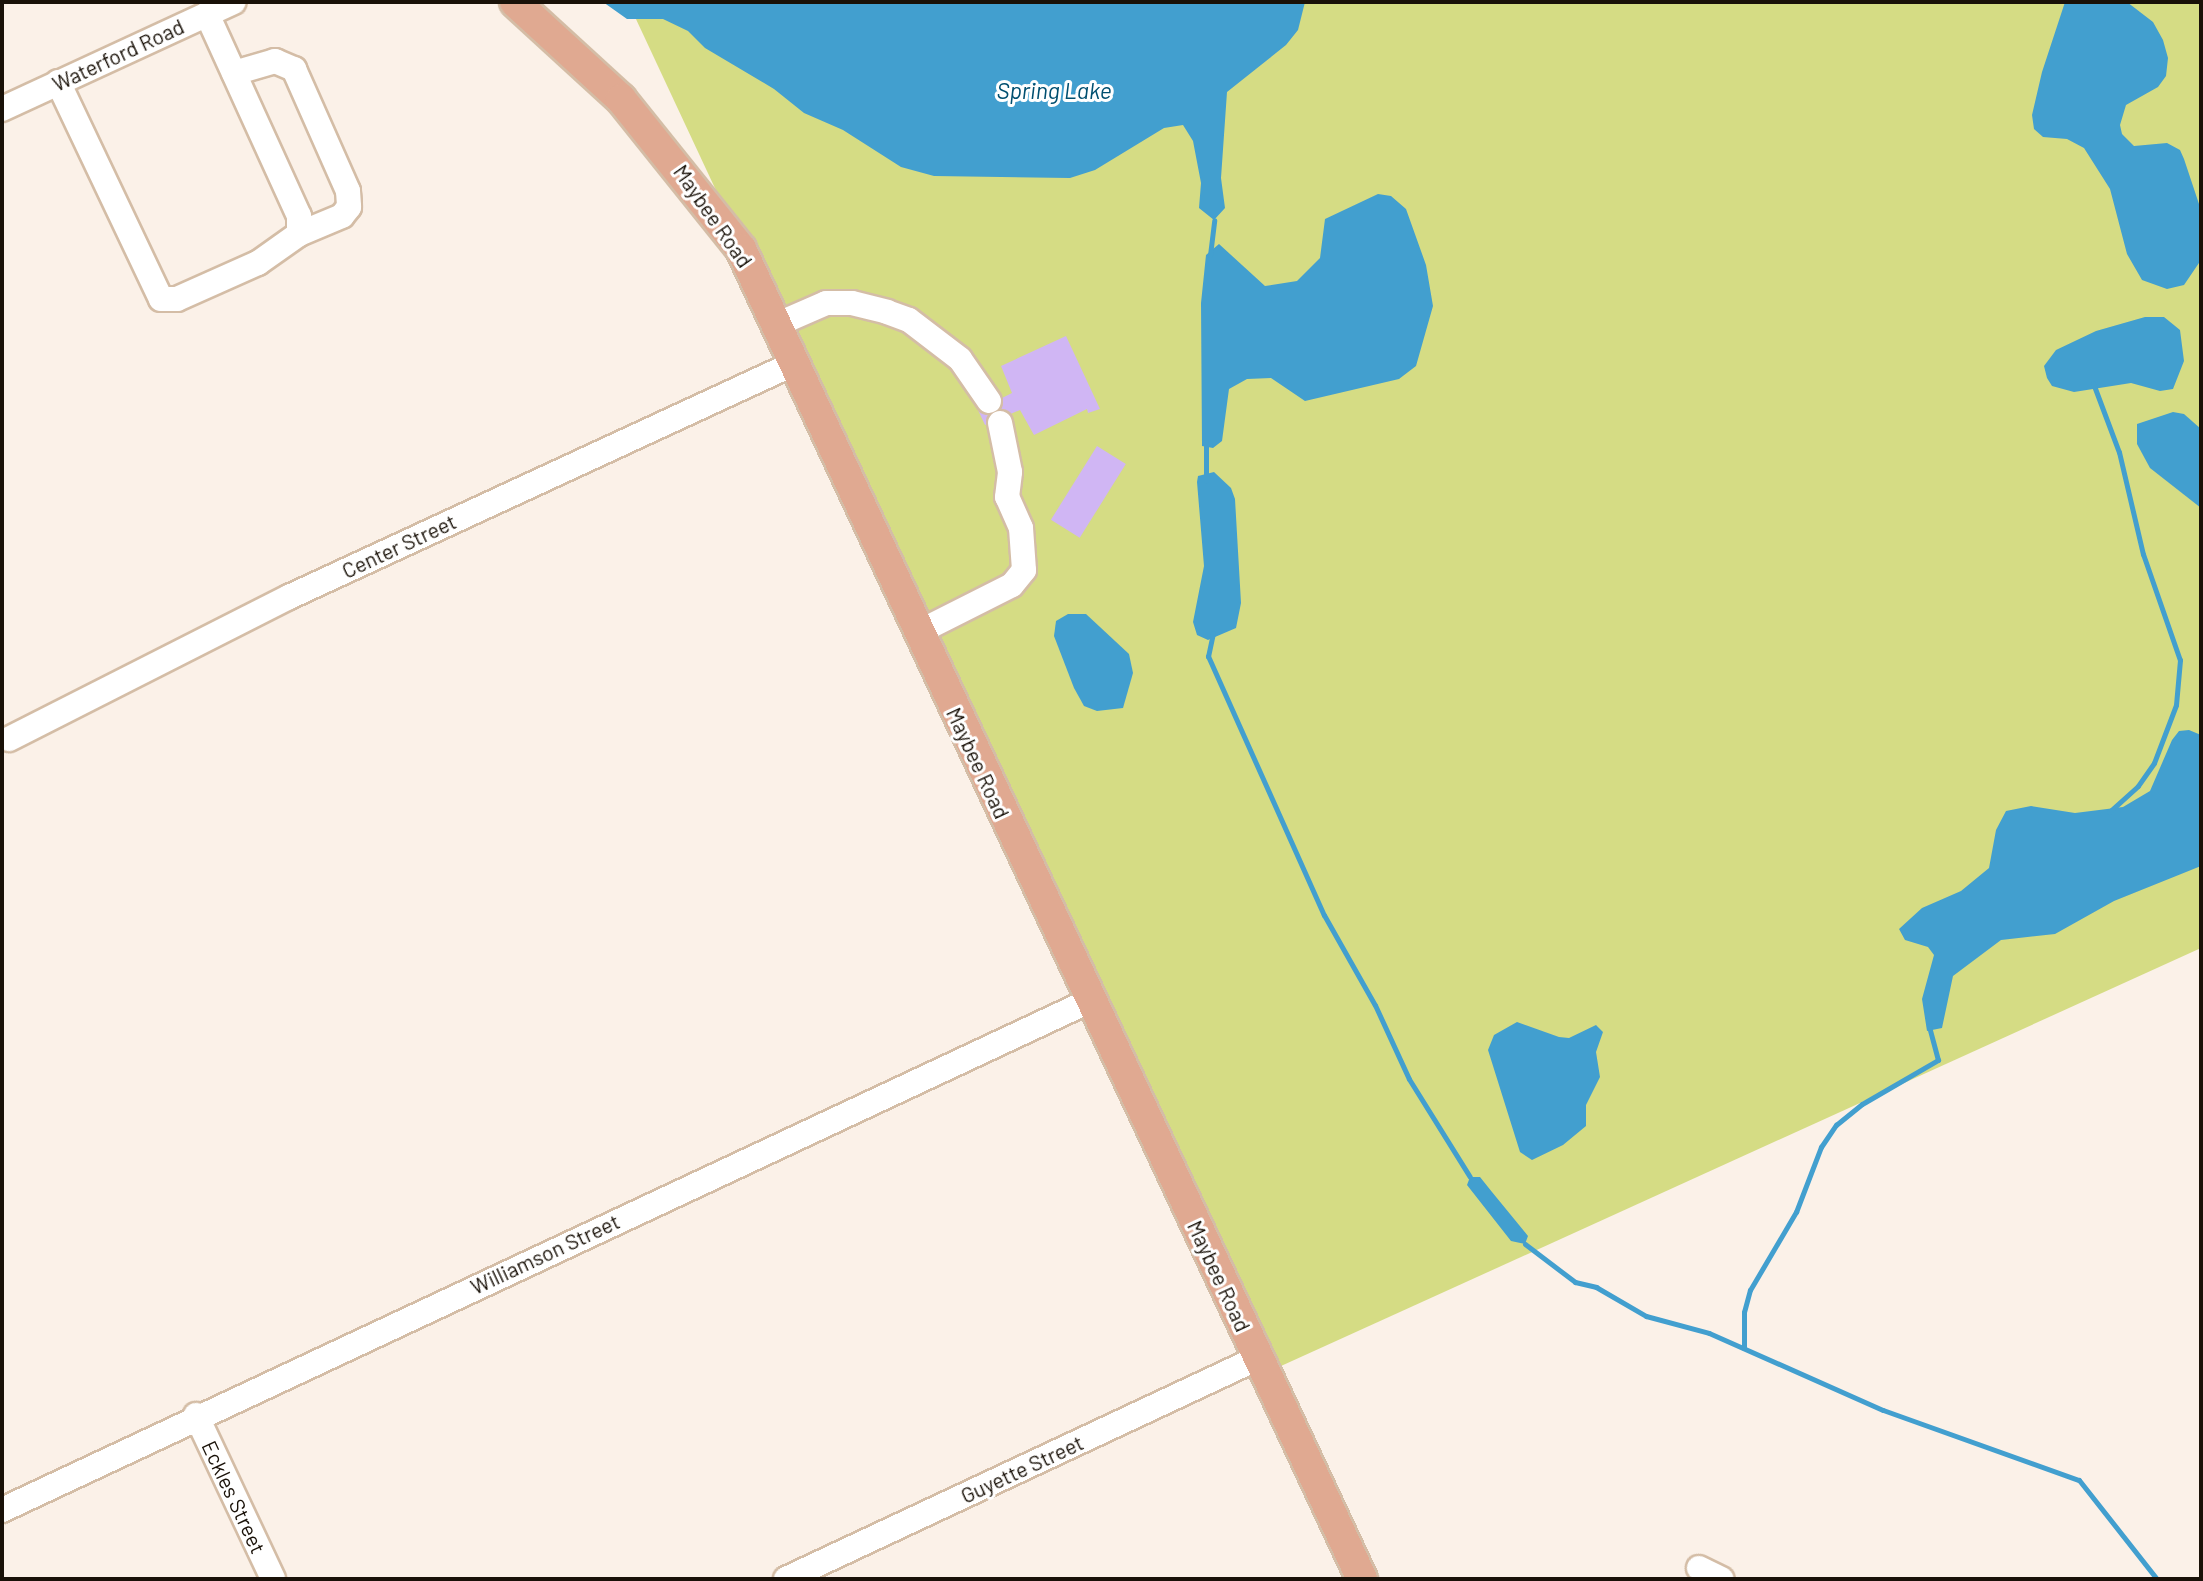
<!DOCTYPE html>
<style>
body{margin:0}
#map{position:relative;width:2203px;height:1581px;overflow:hidden;background:#fbf1e8;font-family:Barlow,sans-serif}
div>[style]{position:absolute}
.green>*{inset:0;background:#d5dc84}
.water>*{inset:0;background:#429fcf}
.stream>*{height:5px;margin:-2.5px;padding:0 2.5px;transform-origin:2.5px;border-radius:2.5px;background:#429fcf}
.building>*{inset:0;background:#d0b6f4;transform-origin:0 0}
.roads{filter:drop-shadow(2px 0 #d4bda6) drop-shadow(-2px 0 #d4bda6) drop-shadow(0 2px #d4bda6) drop-shadow(0 -2px #d4bda6)}
.minor>*{height:24px;margin:-12px;padding:0 12px;transform-origin:12px;border-radius:12px;background:#fff}
.major>*{height:30px;margin:-15px;padding:0 15px;transform-origin:15px;border-radius:15px;background:#e0a991}
span{translate:-50% -50%;white-space:nowrap;text-align:center;line-height:1.15;-webkit-text-stroke:6px #fff;paint-order:stroke}
.street-label{font-size:21px;color:#191108}
.water-label{font-size:23px;color:#004f70;font-style:italic}
.frame{position:absolute;inset:0;border:4px solid #191108;pointer-events:none}
</style>
<div id="map">
<div class="green">
<div style="clip-path:polygon(628px 2px,2201px 2px,2201px 948px,1268px 1372px)"></div>
</div>
<div class="water">
<div style="clip-path:polygon(603px 2px,1305px 2px,1298px 30px,1286px 45px,1227px 92px,1221px 178px,1225px 208px,1214px 220px,1199px 208px,1201px 183px,1193px 141px,1183px 125px,1164px 128px,1095px 170px,1070px 178px,934px 176px,901px 167px,843px 130px,804px 113px,774px 89px,705px 48px,688px 31px,663px 19px,627px 19px)"></div>
<div style="clip-path:polygon(2065px 2px,2127px 2px,2153px 22px,2163px 40px,2168px 58px,2166px 76px,2158px 87px,2126px 105px,2120px 125px,2122px 134px,2134px 146px,2167px 143px,2180px 150px,2184px 159px,2201px 210px,2201px 260px,2184px 285px,2167px 289px,2142px 280px,2127px 254px,2110px 189px,2084px 148px,2067px 139px,2043px 137px,2034px 129px,2032px 115px,2042px 72px)"></div>
<div style="clip-path:polygon(1378px 194px,1391px 196px,1406px 209px,1426px 265px,1433px 306px,1416px 366px,1399px 379px,1305px 401px,1271px 378px,1247px 379px,1229px 389px,1222px 441px,1213px 448px,1202px 446px,1201px 303px,1206px 255px,1219px 244px,1265px 286px,1297px 281px,1320px 258px,1325px 219px)"></div>
<div style="clip-path:polygon(2145px 317px,2164px 317px,2180px 330px,2184px 361px,2173px 389px,2160px 391px,2131px 383px,2074px 392px,2052px 386px,2047px 378px,2044px 366px,2056px 350px,2096px 331px)"></div>
<div style="clip-path:polygon(2173px 412px,2184px 414px,2201px 429px,2201px 508px,2150px 468px,2137px 444px,2137px 424px)"></div>
<div style="clip-path:polygon(1214px 472px,1231px 488px,1235px 499px,1241px 603px,1236px 628px,1208px 640px,1197px 635px,1193px 622px,1204px 566px,1197px 482px,1198px 476px)"></div>
<div style="clip-path:polygon(1068px 614px,1086px 614px,1129px 654px,1133px 673px,1123px 708px,1097px 711px,1084px 706px,1074px 688px,1054px 636px,1056px 621px)"></div>
<div style="clip-path:polygon(2189px 730px,2201px 735px,2201px 866px,2114px 901px,2055px 934px,2001px 940px,1953px 976px,1942px 1028px,1927px 1031px,1922px 999px,1934px 955px,1928px 947px,1905px 940px,1899px 929px,1922px 908px,1961px 891px,1989px 868px,1996px 830px,2006px 811px,2031px 806px,2075px 813px,2123px 807px,2150px 791px,2172px 740px,2179px 731px)"></div>
<div style="clip-path:polygon(1517px 1022px,1559px 1037px,1569px 1038px,1596px 1025px,1603px 1032px,1596px 1052px,1600px 1077px,1586px 1105px,1586px 1126px,1563px 1145px,1532px 1160px,1520px 1152px,1488px 1050px,1494px 1035px)"></div>
<div style="clip-path:polygon(1470px 1177px,1480px 1177px,1492px 1192px,1528px 1236px,1525px 1244px,1511px 1241px,1467px 1185px)"></div>
</div>
<div class="stream">
<div style="left:1210px;top:255px;width:35px;rotate:-83deg"></div>
<div style="left:2093px;top:383px;width:74px;rotate:69.4deg"></div>
<div style="left:2119px;top:452px;width:105px;rotate:76.8deg"></div>
<div style="left:2143px;top:554px;width:112px;rotate:70.8deg"></div>
<div style="left:2180px;top:660px;width:45px;rotate:95.1deg"></div>
<div style="left:2176px;top:705px;width:62px;rotate:110.8deg"></div>
<div style="left:2154px;top:763px;width:28px;rotate:125deg"></div>
<div style="left:2138px;top:786px;width:39px;rotate:138deg"></div>
<div style="left:1206px;top:481px;width:39px;rotate:-90deg"></div>
<div style="left:1213px;top:633px;width:24px;rotate:102deg"></div>
<div style="left:1208px;top:656px;width:284px;rotate:65.9deg"></div>
<div style="left:1324px;top:915px;width:103px;rotate:60.5deg"></div>
<div style="left:1375px;top:1005px;width:81px;rotate:65.3deg"></div>
<div style="left:1409px;top:1079px;width:115px;rotate:58.1deg"></div>
<div style="left:1525px;top:1244px;width:63px;rotate:37.2deg"></div>
<div style="left:1575px;top:1282px;width:22px;rotate:13deg"></div>
<div style="left:1596px;top:1287px;width:58px;rotate:30.1deg"></div>
<div style="left:1646px;top:1316px;width:65px;rotate:15.1deg"></div>
<div style="left:1709px;top:1333px;width:190px;rotate:23.9deg"></div>
<div style="left:1883px;top:1410px;width:208px;rotate:19.7deg"></div>
<div style="left:2079px;top:1480px;width:126px;rotate:51.8deg"></div>
<div style="left:1744px;top:1348px;width:36px;rotate:-90deg"></div>
<div style="left:1744px;top:1312px;width:23px;rotate:-75deg"></div>
<div style="left:1750px;top:1290px;width:91px;rotate:-59.5deg"></div>
<div style="left:1796px;top:1212px;width:70px;rotate:-69deg"></div>
<div style="left:1821px;top:1147px;width:27px;rotate:-56deg"></div>
<div style="left:1836px;top:1125px;width:33px;rotate:-39deg"></div>
<div style="left:1862px;top:1104px;width:88px;rotate:-30.1deg"></div>
<div style="left:1938px;top:1060px;width:35px;rotate:-105deg"></div>
</div>
<div class="building">
<div style="clip-path:polygon(1066px 336px,1100px 409px,1088px 413px,1087px 409px,1034px 435px,1020px 410px,985px 425px,978px 410px,1012px 393px,1001px 366px)"></div>
<div style="left:1097px;top:446px;width:34px;height:87px;rotate:32deg"></div>
</div>
<div class="roads">
<div class="minor">
<div style="left:234px;top:73px;width:43px;rotate:-16.3deg"></div>
<div style="left:275px;top:61px;width:21px;rotate:23deg"></div>
<div style="left:294px;top:69px;width:133px;rotate:66.1deg"></div>
<div style="left:348px;top:191px;width:16px;rotate:86deg"></div>
<div style="left:349px;top:207px;width:11px;rotate:128deg"></div>
<div style="left:342px;top:216px;width:47px;rotate:157.3deg"></div>
<div style="left:58px;top:82px;width:240px;rotate:64.6deg"></div>
<div style="left:161px;top:299px;width:16px"></div>
<div style="left:177px;top:299px;width:89px;rotate:-24deg"></div>
<div style="left:258px;top:263px;width:50px;rotate:-35.3deg"></div>
<div style="left:299px;top:234px;width:18px;rotate:-90deg"></div>
<div style="left:299px;top:216px;width:222px;rotate:-114.5deg"></div>
<div style="left:2px;top:109px;width:255px;rotate:-24.8deg"></div>
<div style="left:778px;top:324px;width:52px;rotate:-23.6deg"></div>
<div style="left:826px;top:303px;width:26px"></div>
<div style="left:852px;top:303px;width:36px;rotate:14deg"></div>
<div style="left:887px;top:312px;width:23px;rotate:20deg"></div>
<div style="left:909px;top:320px;width:64px;rotate:37.4deg"></div>
<div style="left:960px;top:359px;width:51px;rotate:55.4deg"></div>
<div style="left:917px;top:633px;width:106px;rotate:-26.8deg"></div>
<div style="left:1012px;top:585px;width:19px;rotate:-51deg"></div>
<div style="left:1024px;top:570px;width:42px;rotate:-94.1deg"></div>
<div style="left:1021px;top:528px;width:34px;rotate:-114deg"></div>
<div style="left:1007px;top:497px;width:25px;rotate:-83deg"></div>
<div style="left:1010px;top:472px;width:50px;rotate:-101.5deg"></div>
<div style="left:9px;top:739px;width:314px;rotate:-26.9deg"></div>
<div style="left:289px;top:597px;width:557px;rotate:-24.82deg"></div>
<div style="left:196px;top:1415px;width:181px;rotate:64.8deg"></div>
<div style="left:2px;top:1510px;width:1200px;rotate:-25.09deg"></div>
<div style="left:1699px;top:1568px;width:25px;rotate:26deg"></div>
<div style="left:786px;top:1579px;width:521px;rotate:-25.09deg"></div>
</div>
<div class="major">
<div style="left:515px;top:2px;width:144px;rotate:42.5deg"></div>
<div style="left:621px;top:99px;width:192px;rotate:51.3deg"></div>
<div style="left:741px;top:249px;width:1468px;rotate:64.97deg"></div>
</div>
</div>
<div class="street-label">
<span style="left:118px;top:55px;rotate:-25deg">Waterford Road</span>
<span style="left:713px;top:216px;rotate:55deg">Maybee Road</span>
<span style="left:399px;top:546px;rotate:-25deg">Center Street</span>
<span style="left:978px;top:763px;rotate:65deg">Maybee Road</span>
<span style="left:545px;top:1254px;rotate:-25deg">Williamson Street</span>
<span style="left:1219px;top:1276px;rotate:65deg">Maybee Road</span>
<span style="left:1022px;top:1469px;rotate:-25deg">Guyette Street</span>
<span style="left:234px;top:1497px;rotate:65deg">Eckles Street</span>
</div>
<div class="water-label">
<span style="left:1054px;top:90px">Spring Lake</span>
</div>
<div class="frame"></div>
</div>
